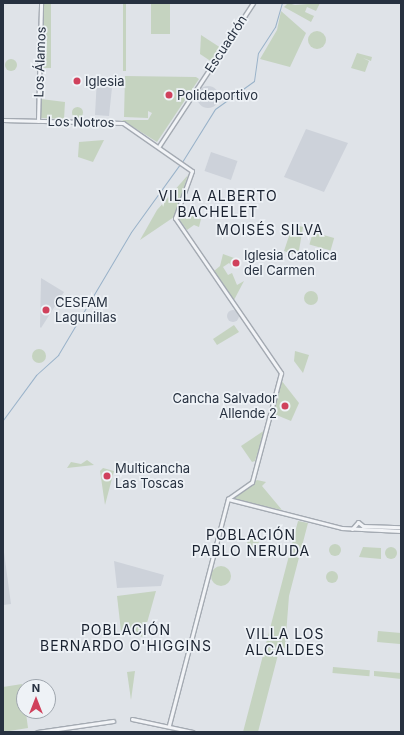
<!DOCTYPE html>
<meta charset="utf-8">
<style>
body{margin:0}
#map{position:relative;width:404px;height:735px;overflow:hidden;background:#dfe3e8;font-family:Inter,sans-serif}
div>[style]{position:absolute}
.built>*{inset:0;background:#cdd2da;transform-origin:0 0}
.round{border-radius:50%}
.green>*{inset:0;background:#c5d3c0;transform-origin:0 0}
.stream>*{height:1px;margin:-0.5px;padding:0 0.5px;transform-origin:0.5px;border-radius:0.5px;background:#99b2c9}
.roads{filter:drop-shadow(1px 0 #a4aab2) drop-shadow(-1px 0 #a4aab2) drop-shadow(0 1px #a4aab2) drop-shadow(0 -1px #a4aab2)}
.tertiary>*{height:3px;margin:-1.5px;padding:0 1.5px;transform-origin:1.5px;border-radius:1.5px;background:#f2f4f7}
.dots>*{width:11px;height:11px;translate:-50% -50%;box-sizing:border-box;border:2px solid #eef2f6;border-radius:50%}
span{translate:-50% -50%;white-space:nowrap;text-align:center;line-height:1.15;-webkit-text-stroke:3.5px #eef2f6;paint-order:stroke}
.street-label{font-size:13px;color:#273140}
.poi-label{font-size:13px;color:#273140}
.left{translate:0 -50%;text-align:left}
.right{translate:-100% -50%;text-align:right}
.neighbourhood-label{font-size:14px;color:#1a2230;letter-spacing:1px}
.frame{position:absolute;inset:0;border:4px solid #273140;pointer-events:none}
.north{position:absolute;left:16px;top:679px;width:40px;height:40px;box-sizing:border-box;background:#eef2f6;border:1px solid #9ea5ad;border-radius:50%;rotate:0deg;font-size:11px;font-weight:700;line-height:16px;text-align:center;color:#273140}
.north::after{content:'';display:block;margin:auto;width:14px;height:18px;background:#d0415c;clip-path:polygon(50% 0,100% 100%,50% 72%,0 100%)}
</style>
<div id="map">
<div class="built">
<div style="clip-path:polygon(97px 78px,113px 78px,109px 116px,95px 115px)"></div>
<div class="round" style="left:197px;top:86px;width:22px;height:22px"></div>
<div style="clip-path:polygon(306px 129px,348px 143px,324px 192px,284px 177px)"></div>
<div style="left:211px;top:152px;width:28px;height:20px;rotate:19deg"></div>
<div style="clip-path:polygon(41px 278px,64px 292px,41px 328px,40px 327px)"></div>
<div class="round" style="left:227px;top:310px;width:12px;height:12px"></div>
<div style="clip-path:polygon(3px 545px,11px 604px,3px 605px)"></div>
<div style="clip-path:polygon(114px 561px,164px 575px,161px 586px,117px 588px)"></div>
</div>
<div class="green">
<div style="left:43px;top:3px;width:8px;height:65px"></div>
<div style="left:123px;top:3px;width:3px;height:68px"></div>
<div style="left:151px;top:3px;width:19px;height:31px"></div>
<div style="clip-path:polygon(288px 3px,295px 5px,320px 3px,316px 11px,307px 7px,305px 12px,314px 16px,311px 22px,284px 7px)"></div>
<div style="clip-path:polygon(281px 11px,306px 33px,290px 67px,260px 59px,277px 30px)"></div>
<div class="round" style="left:308px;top:31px;width:18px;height:18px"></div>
<div style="clip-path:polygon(201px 35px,221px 48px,212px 62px,200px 54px)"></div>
<div style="clip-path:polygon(357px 53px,372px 57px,371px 61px,363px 58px,369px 61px,365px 72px,351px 68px)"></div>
<div class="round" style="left:5px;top:59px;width:12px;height:12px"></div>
<div style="clip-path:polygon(125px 76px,196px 77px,199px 79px,157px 142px,122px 120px,148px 120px,152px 113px,148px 111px,148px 118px,124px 117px)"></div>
<div style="clip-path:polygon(41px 99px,65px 102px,64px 119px,41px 118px)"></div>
<div class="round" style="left:71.5px;top:106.5px;width:11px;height:11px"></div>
<div style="clip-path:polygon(104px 140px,93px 162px,78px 157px,79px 142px)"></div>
<div style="clip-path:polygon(188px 175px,174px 217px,140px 240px,157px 210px)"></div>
<div style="clip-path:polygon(180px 212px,201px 219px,199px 227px,194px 225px,187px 230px,178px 218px)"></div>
<div style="clip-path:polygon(293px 224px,303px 227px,298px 256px,284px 251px)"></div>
<div style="left:313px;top:232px;width:22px;height:13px;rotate:16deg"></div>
<div style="clip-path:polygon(223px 254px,234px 258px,232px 266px,229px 263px,223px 267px,228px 275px,232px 273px,237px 285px,244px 281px,234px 300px,214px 271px,220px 266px)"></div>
<div class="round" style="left:304px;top:291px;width:14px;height:14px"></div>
<div style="clip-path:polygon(234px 325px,239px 332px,217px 345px,213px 339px)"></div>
<div class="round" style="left:32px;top:349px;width:14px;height:14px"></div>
<div style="clip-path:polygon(295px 351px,309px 355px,303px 373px,294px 361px)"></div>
<div style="clip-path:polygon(281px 380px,299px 403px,291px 421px,274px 414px)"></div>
<div style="clip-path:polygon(265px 430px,255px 461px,252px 462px,241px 446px)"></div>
<div style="clip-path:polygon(87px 460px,94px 465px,67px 468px,71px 462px,81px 464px)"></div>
<div style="clip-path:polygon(103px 468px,114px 471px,105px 505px,100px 471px)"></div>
<div style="clip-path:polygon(257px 480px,266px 482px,262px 486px,282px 510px,231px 499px)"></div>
<div style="clip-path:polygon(298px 521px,308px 523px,289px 596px,285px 648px,280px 647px,258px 732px,243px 732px)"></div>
<div class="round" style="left:247px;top:538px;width:12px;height:12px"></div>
<div class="round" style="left:329px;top:544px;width:12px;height:12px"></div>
<div style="clip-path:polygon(363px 547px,381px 548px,381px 559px,359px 557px)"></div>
<div class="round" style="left:385px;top:547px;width:12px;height:12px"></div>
<div class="round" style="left:211px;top:566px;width:20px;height:20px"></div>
<div class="round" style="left:326px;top:571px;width:12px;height:12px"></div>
<div style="clip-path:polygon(156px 591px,143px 637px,121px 631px,117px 596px)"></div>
<div style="left:378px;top:631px;width:23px;height:11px;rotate:5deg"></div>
<div style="left:333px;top:667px;width:37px;height:6px;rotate:5deg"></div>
<div style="clip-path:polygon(135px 671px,131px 700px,127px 672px)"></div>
<div style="clip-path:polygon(374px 671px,401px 673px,401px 679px,374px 676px)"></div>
<div style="clip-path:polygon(22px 684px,28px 728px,3px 732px,3px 687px)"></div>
</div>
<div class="stream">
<div style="left:182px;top:162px;width:62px;rotate:-58.1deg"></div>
<div style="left:215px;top:109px;width:48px;rotate:-35.7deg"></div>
<div style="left:254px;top:81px;width:28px;rotate:-82deg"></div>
<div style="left:258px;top:53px;width:31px;rotate:-57deg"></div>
<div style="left:275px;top:27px;width:25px;rotate:-74deg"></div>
<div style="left:3px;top:420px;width:56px;rotate:-53.7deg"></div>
<div style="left:36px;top:375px;width:30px;rotate:-42deg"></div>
<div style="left:58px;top:355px;width:143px;rotate:-59.3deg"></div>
<div style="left:131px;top:232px;width:84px;rotate:-54.2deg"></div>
</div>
<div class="roads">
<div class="tertiary">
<div style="left:3px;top:120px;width:120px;rotate:1.4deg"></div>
<div style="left:123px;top:123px;width:84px;rotate:34.8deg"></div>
<div style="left:192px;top:171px;width:50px;rotate:109.9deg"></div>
<div style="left:175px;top:218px;width:188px;rotate:55.6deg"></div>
<div style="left:281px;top:373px;width:113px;rotate:104.9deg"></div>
<div style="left:252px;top:482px;width:29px;rotate:145deg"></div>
<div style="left:38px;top:121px;width:118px;rotate:-88.5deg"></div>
<div style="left:159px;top:146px;width:171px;rotate:-56.7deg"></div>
<div style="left:228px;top:499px;width:118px;rotate:14.3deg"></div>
<div style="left:342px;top:528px;width:59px;rotate:2.9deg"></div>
<div style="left:352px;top:529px;width:9px;rotate:-49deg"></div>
<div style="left:358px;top:522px;width:6px;rotate:39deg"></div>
<div style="left:363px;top:526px;width:38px;rotate:2deg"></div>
<div style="left:132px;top:719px;width:62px;rotate:12deg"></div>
<div style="left:169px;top:725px;width:234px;rotate:-75.4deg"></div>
<div style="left:37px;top:732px;width:77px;rotate:-8.2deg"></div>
</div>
</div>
<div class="dots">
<div style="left:77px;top:81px;background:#d0415c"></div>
<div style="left:169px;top:95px;background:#d0415c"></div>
<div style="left:236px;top:263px;background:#d0415c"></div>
<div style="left:46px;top:310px;background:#d0415c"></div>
<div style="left:285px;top:406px;background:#d0415c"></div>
<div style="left:107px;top:476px;background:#d0415c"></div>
</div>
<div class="street-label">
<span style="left:226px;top:44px;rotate:-57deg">Escuadrón</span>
<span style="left:40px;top:62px;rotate:-88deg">Los Álamos</span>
<span style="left:81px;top:122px;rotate:1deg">Los Notros</span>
</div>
<div class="poi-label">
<span class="left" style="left:85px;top:81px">Iglesia</span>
<span class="left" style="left:177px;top:95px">Polideportivo</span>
<span class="left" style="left:244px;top:263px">Iglesia Catolica<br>del Carmen</span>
<span class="left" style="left:55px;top:310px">CESFAM<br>Lagunillas</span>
<span class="right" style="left:277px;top:406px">Cancha Salvador<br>Allende 2</span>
<span class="left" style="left:115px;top:476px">Multicancha<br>Las Toscas</span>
</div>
<div class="neighbourhood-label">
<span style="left:218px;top:204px">VILLA ALBERTO<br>BACHELET</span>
<span style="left:270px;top:230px">MOISÉS SILVA</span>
<span style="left:251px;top:543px">POBLACIÓN<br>PABLO NERUDA</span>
<span style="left:126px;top:638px">POBLACIÓN<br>BERNARDO O'HIGGINS</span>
<span style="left:285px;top:642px">VILLA LOS<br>ALCALDES</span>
</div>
<div class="frame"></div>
<div class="north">N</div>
</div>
